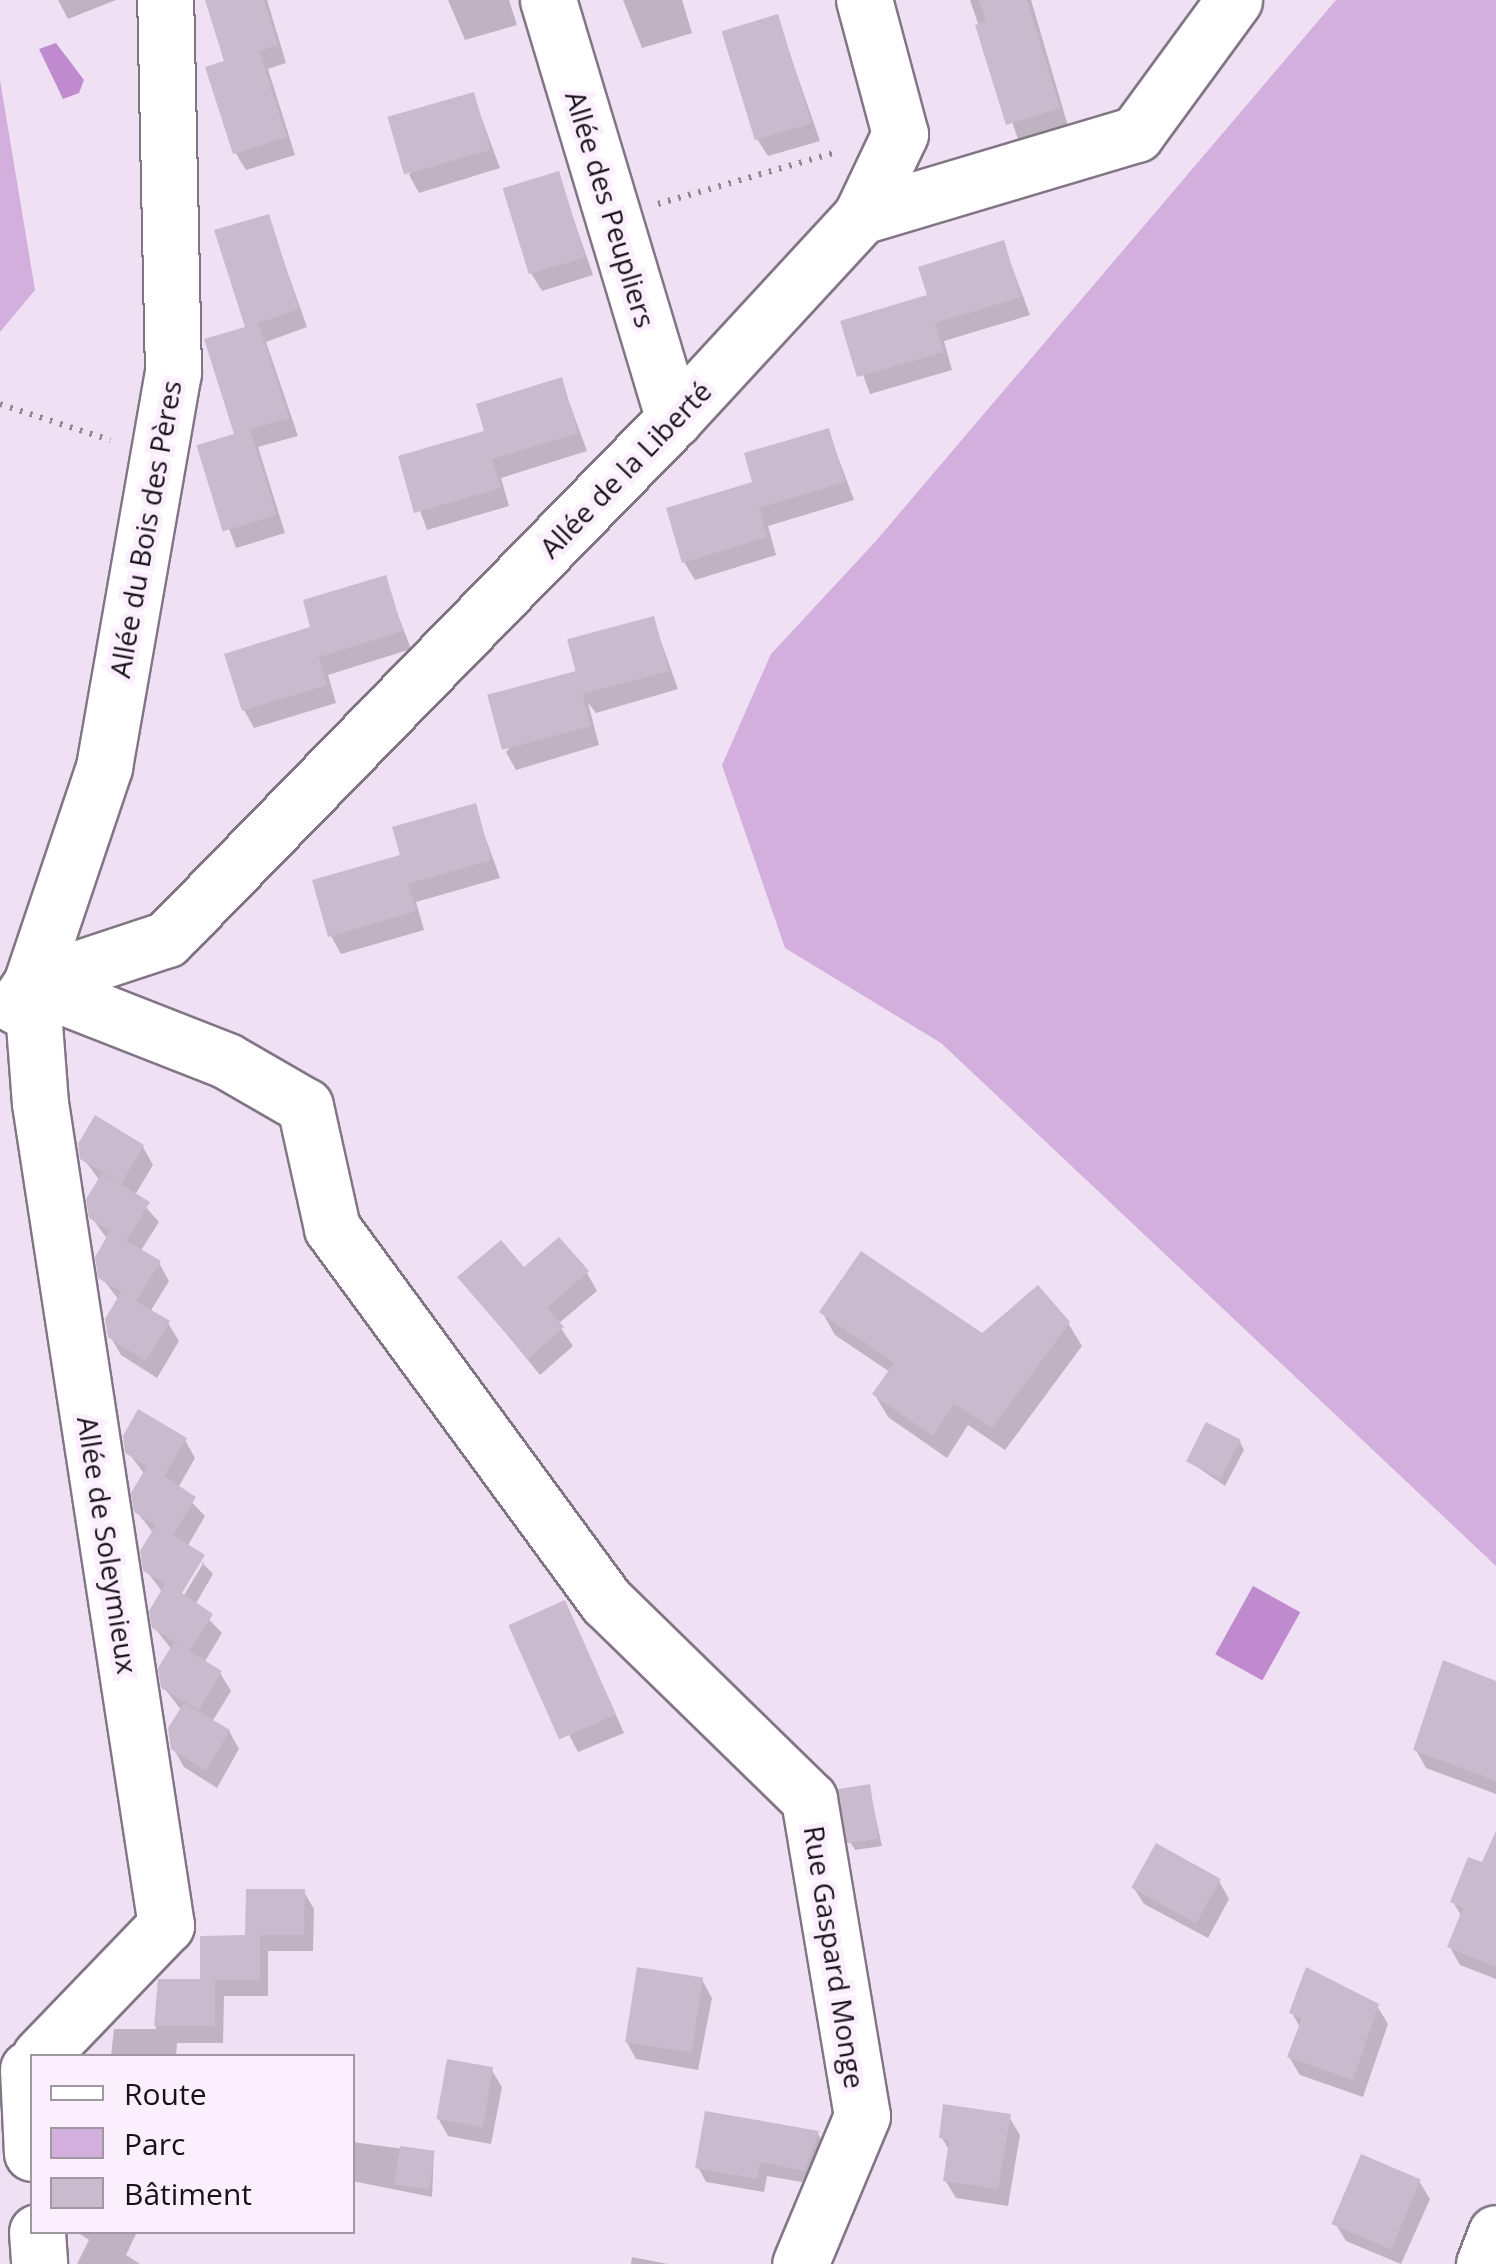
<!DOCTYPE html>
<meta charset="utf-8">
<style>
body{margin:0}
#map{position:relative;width:1496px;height:2264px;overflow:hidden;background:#efe0f3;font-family:"Open Sans",sans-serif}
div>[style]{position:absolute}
.green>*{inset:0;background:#d3afdd}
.water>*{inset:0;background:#bf8bce;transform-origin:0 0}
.shadow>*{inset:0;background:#0003}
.building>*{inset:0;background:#c9bbcd;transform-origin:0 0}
.path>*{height:6px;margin-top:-3px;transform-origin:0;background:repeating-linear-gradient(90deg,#918694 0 2.5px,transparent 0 10.5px)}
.roads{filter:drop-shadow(2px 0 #827586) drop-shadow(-2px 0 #827586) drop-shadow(0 2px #827586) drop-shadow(0 -2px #827586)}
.minor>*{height:55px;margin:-27.5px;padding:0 27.5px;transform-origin:27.5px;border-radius:27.5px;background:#fff}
span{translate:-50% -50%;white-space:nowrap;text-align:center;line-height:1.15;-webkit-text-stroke:10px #fbeffe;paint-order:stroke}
.street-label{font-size:28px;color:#171218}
.legend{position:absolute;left:30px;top:2054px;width:325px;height:180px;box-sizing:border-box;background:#fbeffe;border:2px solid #a097a2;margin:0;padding:12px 18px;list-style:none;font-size:30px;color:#171218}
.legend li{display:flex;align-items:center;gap:20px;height:50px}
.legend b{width:50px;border:2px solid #a097a2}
</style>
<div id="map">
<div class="green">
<div style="clip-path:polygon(1336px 0,1496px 0,1496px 1566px,941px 1043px,785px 948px,722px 765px,771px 654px,875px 542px)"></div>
<div style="clip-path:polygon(0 80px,35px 290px,0 332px)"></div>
</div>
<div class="water">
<div style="clip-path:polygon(56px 43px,84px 80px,79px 93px,63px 99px,39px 49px)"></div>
<div style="left:1253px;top:1586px;width:54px;height:78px;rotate:29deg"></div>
</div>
<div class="shadow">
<div style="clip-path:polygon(116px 0,68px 19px,58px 0)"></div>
<div style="clip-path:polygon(207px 0,267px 0,286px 63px,268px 69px,295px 155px,246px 170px,235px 152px,227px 63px)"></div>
<div style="clip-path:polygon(448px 0,509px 0,517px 25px,465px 40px)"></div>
<div style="clip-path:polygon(623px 0,682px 0,692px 33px,642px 48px)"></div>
<div style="clip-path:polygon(970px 0,1031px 0,1068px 126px,1019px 142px)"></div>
<div style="clip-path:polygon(777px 17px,820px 141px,768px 156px,757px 139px)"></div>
<div style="clip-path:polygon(473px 95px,500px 168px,419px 193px,409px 175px)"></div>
<div style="clip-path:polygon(558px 174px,593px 275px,542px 291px,531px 273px)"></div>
<div style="clip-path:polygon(268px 217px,307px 327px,266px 342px,298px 436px,258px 447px,285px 533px,236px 548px,199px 447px,238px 435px)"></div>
<div style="clip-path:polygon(1003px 243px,1030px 315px,944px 341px,952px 370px,870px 394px,844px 322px,930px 297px)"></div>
<div style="clip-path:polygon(561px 380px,587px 451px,501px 478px,509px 506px,427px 530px,401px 458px,487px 432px)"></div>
<div style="clip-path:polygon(828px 430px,854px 500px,768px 526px,776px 555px,695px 580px,684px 562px)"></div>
<div style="clip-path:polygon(384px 578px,411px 649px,328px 675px,336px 703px,254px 728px,244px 710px,314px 629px)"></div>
<div style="clip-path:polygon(653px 619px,678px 689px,596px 713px,588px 703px,599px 745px,516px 770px,506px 752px,575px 674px,581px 684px)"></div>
<div style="clip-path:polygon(474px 806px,500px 878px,416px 902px,424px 930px,341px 954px,331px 936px,403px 857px)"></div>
<div style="clip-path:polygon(143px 1147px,153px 1165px,135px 1195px,159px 1222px,140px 1252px,159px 1263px,169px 1281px,150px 1312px,168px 1323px,179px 1341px,157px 1378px,121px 1355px,110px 1336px,119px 1300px,101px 1277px,108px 1240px,92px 1218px,100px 1181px,83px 1158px)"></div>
<div style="clip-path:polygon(524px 1270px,587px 1273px,597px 1291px,558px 1324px,573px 1346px,540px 1375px,460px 1277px)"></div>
<div style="clip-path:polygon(822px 1312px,982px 1336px,1068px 1323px,1082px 1346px,1005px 1450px,968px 1425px,947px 1458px,888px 1417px,875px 1395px,890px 1372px,835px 1335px)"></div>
<div style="clip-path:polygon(evenodd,185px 1440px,195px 1458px,178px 1488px,205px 1516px,187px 1547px,213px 1574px,195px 1605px,222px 1633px,204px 1663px,220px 1673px,231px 1691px,212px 1722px,229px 1731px,239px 1749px,217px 1788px,184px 1767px,173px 1748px,182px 1711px,164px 1688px,172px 1650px,154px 1627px,163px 1593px,146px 1570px,154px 1534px,137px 1512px,145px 1475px,128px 1452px,185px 1440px,198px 1562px,204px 1562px,178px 1605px,173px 1603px,198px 1562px)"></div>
<div style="clip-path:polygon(1240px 1442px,1244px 1450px,1225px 1486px,1190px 1462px)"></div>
<div style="clip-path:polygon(574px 1621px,624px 1733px,578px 1752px,512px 1627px)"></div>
<div style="clip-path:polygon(1496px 1686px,1496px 1794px,1426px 1768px,1416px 1750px)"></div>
<div style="clip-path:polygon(869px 1787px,882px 1846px,855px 1850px,850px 1842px)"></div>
<div style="clip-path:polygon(1496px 1871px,1496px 1979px,1460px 1965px,1450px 1947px,1462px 1917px,1453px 1902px)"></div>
<div style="clip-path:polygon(1219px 1881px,1229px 1899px,1208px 1938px,1144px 1904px,1133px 1887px)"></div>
<div style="clip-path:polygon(304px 1892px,314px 1909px,313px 1951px,268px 1951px,268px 1996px,224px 1996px,223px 2043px,177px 2043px,176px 2056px,111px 2056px,114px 2029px,156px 2029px,160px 1981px,203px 1981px)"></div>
<div style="clip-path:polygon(702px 1980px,712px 1998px,698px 2070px,636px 2059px,626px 2041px)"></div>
<div style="clip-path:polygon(1377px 2006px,1388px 2024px,1363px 2097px,1300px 2075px,1289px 2057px,1301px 2029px,1292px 2013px)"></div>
<div style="clip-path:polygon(491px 2069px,502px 2087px,491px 2144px,448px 2136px,438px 2118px)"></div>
<div style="clip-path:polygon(1009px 2117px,1020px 2135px,1008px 2206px,956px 2198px,945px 2180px,950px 2152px,942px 2138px)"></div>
<div style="clip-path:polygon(818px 2134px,826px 2148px,813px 2184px,767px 2176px,764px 2192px,706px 2182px,698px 2167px)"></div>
<div style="clip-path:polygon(352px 2142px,434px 2153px,432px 2197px,352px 2181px)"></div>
<div style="clip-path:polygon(1419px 2181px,1430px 2199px,1401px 2264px,1346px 2241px,1335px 2223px)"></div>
<div style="clip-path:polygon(77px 2232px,137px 2232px,126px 2255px,140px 2264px,77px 2264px,89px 2240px)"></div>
<div style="clip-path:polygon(632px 2257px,668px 2264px,631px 2264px)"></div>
</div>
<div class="building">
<div style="clip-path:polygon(205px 0,264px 0,278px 45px,259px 51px,287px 137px,233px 154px,205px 67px,224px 61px)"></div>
<div style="clip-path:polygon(979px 0,1027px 0,1060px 108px,1006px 125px,975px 25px,986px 21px)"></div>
<div style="left:778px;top:14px;width:114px;height:59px;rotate:73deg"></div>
<div style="left:474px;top:92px;width:60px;height:90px;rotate:74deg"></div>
<div style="left:559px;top:171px;width:90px;height:59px;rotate:73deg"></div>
<div style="clip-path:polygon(269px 214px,299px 309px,258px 323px,289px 418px,234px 434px,204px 339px,245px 327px,214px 230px)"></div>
<div style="clip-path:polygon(1004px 240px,1021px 297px,935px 323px,944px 352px,857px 377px,840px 321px,927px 295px,918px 267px)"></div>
<div style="clip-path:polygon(562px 377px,578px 433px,492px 459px,501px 488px,414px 513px,398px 456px,484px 431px,476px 404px)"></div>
<div style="clip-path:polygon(829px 428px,845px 482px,759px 508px,767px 537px,682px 563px,666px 508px,752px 482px,744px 453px)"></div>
<div style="left:250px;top:429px;width:90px;height:56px;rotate:73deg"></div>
<div style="clip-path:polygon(386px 575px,403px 631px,319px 657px,327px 685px,242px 711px,224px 654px,310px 627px,303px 600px)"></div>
<div style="left:654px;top:616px;width:57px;height:90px;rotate:75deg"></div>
<div style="left:576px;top:671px;width:57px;height:92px;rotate:75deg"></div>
<div style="clip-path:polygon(476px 803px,491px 860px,408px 884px,416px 911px,328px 937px,312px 880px,400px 855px,392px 827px)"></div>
<div style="clip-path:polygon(95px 1115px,144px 1145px,121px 1184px,80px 1159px,78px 1144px)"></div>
<div style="clip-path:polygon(102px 1173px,150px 1202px,126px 1241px,89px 1218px,86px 1199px)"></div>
<div style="clip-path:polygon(110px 1231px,161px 1261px,136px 1301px,170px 1321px,146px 1361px,108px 1337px,105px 1319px,121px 1292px,130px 1297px,98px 1278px,95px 1257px)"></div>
<div style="clip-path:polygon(559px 1237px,589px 1271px,547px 1308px,564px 1327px,528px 1359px,457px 1277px,501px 1240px,524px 1267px)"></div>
<div style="clip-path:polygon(861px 1251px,982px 1333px,1038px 1285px,1070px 1322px,992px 1428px,954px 1404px,933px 1436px,872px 1394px,894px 1363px,819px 1312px)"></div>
<div style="clip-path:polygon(138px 1409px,187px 1438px,164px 1476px,196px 1497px,173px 1535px,205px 1555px,182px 1593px,213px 1614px,190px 1651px,152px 1628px,149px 1611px,165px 1584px,143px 1571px,140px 1551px,156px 1525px,134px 1512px,131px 1493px,147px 1466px,125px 1453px,123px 1436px)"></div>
<div style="left:1206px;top:1422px;width:39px;height:44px;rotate:27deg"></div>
<div style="left:565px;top:1600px;width:125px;height:62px;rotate:66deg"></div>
<div style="clip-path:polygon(174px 1642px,222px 1671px,199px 1710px,161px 1688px,158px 1668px)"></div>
<div style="clip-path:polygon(1443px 1660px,1496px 1681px,1496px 1781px,1413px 1750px)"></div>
<div style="clip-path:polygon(184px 1703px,230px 1730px,206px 1771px,171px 1749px,168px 1728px)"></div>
<div style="left:870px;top:1784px;width:55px;height:33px;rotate:81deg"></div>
<div style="clip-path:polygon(1496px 1831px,1496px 1967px,1447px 1947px,1463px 1908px,1450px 1902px,1468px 1857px,1482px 1862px)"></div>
<div style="left:1156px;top:1843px;width:74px;height:51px;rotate:29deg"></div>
<div style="clip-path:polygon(246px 1889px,305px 1889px,304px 1935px,260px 1935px,260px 1980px,215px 1980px,215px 2026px,154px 2026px,158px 1979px,200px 1979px,200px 1936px,245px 1935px)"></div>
<div style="left:637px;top:1967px;width:67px;height:76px;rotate:9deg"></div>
<div style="clip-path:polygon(1306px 1967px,1379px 2004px,1353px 2080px,1287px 2057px,1302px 2018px,1289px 2013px)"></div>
<div style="left:447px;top:2059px;width:47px;height:61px;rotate:10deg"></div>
<div style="clip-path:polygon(943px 2104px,1011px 2114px,998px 2189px,943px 2181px,949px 2140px,939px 2138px)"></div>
<div style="clip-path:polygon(705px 2111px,819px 2131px,805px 2171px,760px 2162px,757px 2179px,695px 2168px)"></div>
<div style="left:400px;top:2146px;width:35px;height:39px;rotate:8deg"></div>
<div style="left:1361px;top:2154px;width:65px;height:76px;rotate:23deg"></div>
</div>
<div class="path">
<div style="left:658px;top:204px;width:183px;rotate:-16.2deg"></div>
<div style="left:0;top:404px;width:116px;rotate:18.1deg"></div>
</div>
<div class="roads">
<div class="minor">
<div style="left:548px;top:0;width:438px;rotate:73.3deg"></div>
<div style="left:861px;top:216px;width:91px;rotate:-64.6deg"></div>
<div style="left:900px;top:134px;width:139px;rotate:-105deg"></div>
<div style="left:31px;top:984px;width:211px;rotate:21.4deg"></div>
<div style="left:227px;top:1061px;width:90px;rotate:30deg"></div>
<div style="left:305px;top:1106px;width:125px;rotate:77.5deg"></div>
<div style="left:332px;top:1228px;width:464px;rotate:53.7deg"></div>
<div style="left:607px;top:1602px;width:282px;rotate:44.3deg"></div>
<div style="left:809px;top:1799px;width:321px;rotate:80.5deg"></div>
<div style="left:862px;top:2116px;width:160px;rotate:112.7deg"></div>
<div style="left:31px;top:984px;width:143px;rotate:-18.3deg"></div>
<div style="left:167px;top:939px;width:726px;rotate:-45.73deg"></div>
<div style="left:674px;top:419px;width:276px;rotate:-47.3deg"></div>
<div style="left:861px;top:216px;width:287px;rotate:-16.6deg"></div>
<div style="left:1136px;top:134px;width:166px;rotate:-53.8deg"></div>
<div style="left:31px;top:984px;width:119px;rotate:85.7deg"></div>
<div style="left:40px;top:1103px;width:832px;rotate:81.29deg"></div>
<div style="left:166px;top:1925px;width:182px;rotate:133.9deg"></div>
<div style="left:16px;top:1006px;width:27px;rotate:-56deg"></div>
<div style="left:31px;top:984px;width:229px;rotate:-71.4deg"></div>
<div style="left:104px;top:767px;width:400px;rotate:-80.1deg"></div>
<div style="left:173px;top:373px;width:373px;rotate:-91.2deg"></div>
<div style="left:28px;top:2069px;width:84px;rotate:87.3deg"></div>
<div style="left:37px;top:2232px;width:32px;rotate:86deg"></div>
<div style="left:1484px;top:2264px;width:33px;rotate:-69deg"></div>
</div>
</div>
<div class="street-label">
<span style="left:611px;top:209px;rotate:73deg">Allée des Peupliers</span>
<span style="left:625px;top:469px;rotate:-46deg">Allée de la Liberté</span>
<span style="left:145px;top:529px;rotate:-80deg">Allée du Bois des Pères</span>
<span style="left:108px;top:1545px;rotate:81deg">Allée de Soleymieux</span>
<span style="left:835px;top:1957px;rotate:81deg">Rue Gaspard Monge</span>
</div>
<ul class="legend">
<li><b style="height:12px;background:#fff"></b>Route</li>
<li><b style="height:28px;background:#d3afdd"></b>Parc</li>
<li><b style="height:28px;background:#c9bbcd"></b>Bâtiment</li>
</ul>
</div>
